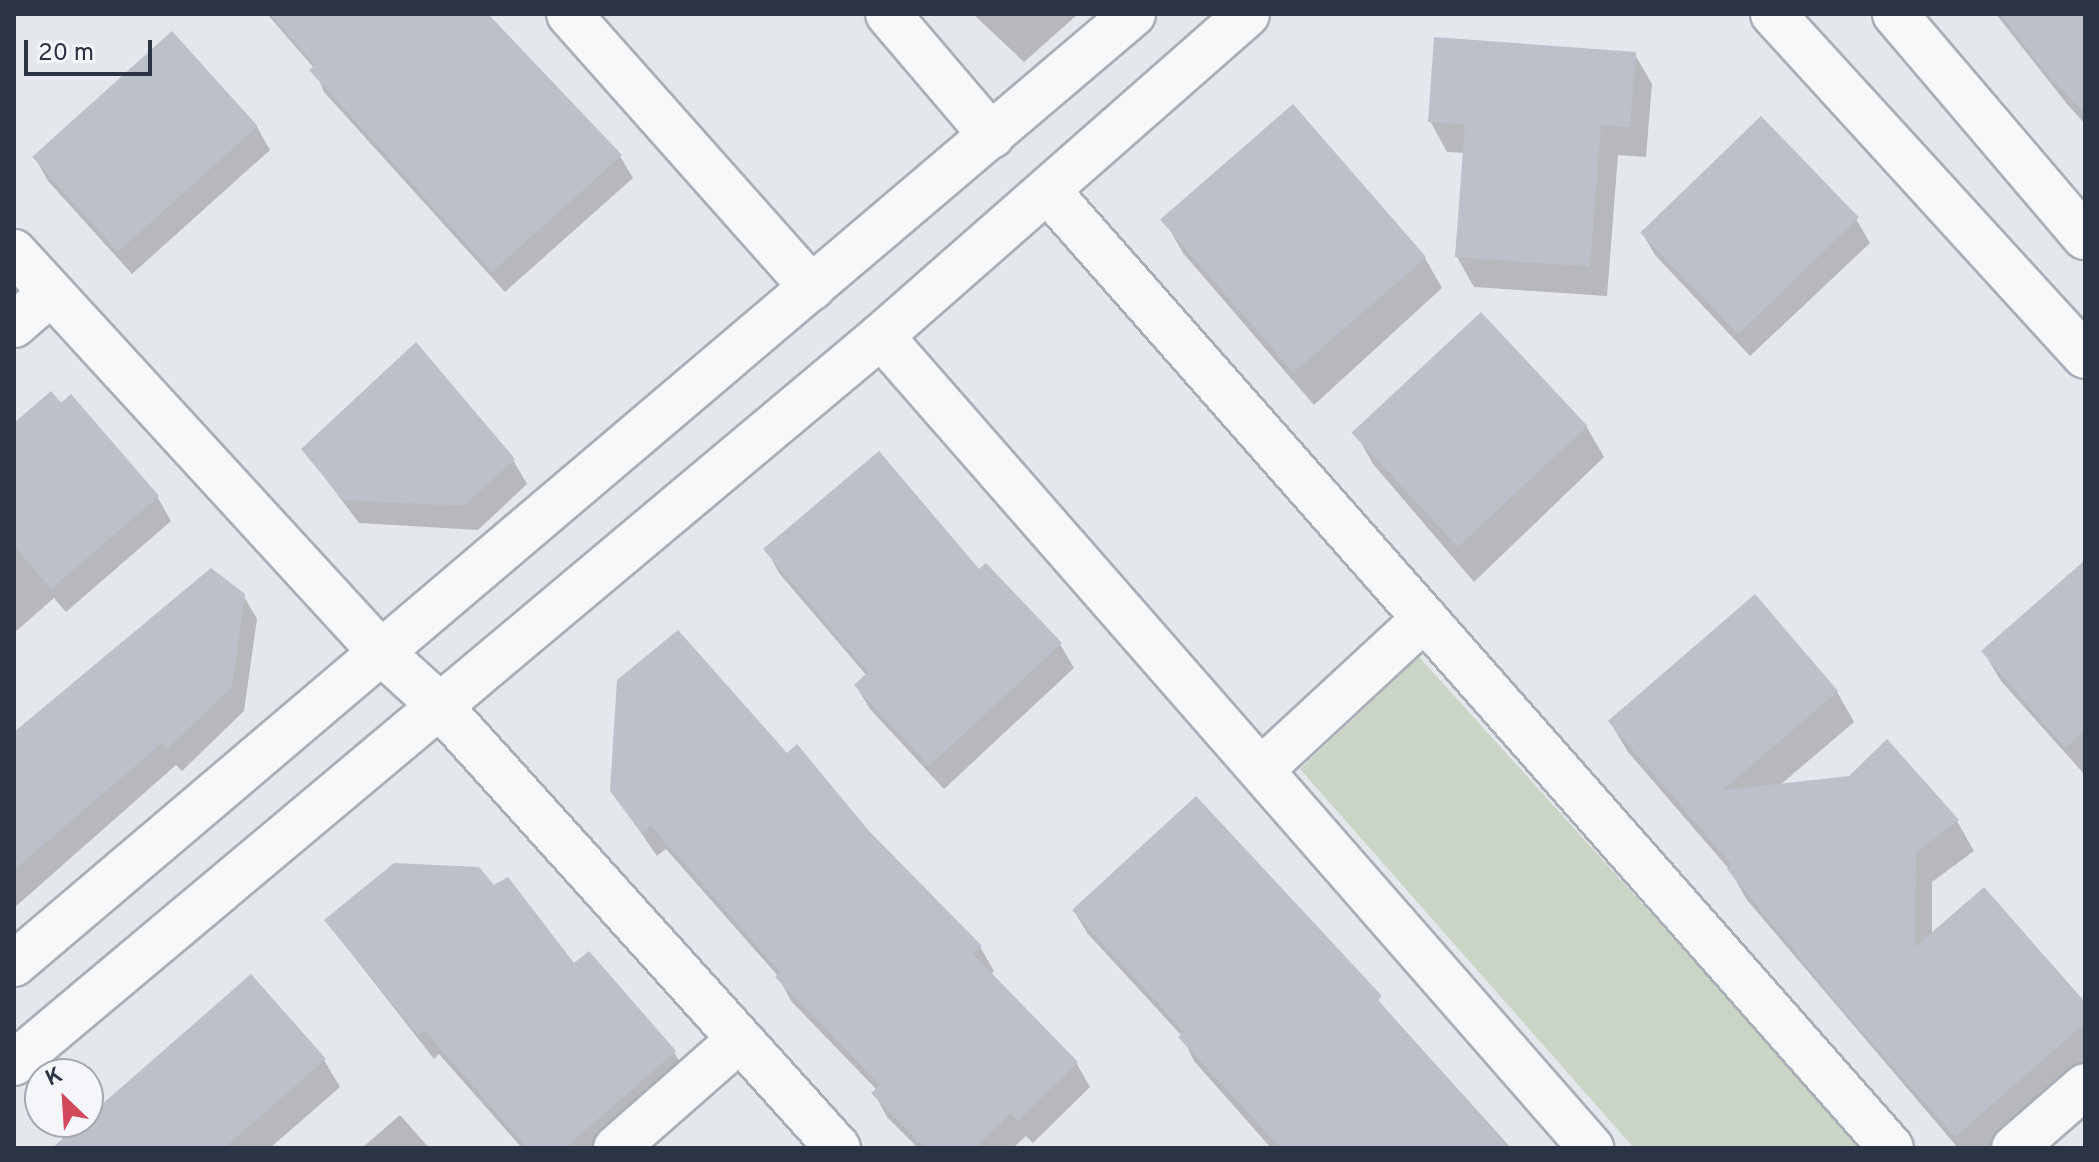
<!DOCTYPE html>
<style>
body{margin:0}
#map{position:relative;width:2099px;height:1162px;overflow:hidden;background:#e4e7ec;font-family:Overpass,sans-serif}
div>[style]{position:absolute}
.green>*{inset:0;background:#c9d6c5}
.shadow>*{inset:0;background:#0003}
.building>*{inset:0;background:#bbc0ca;transform-origin:0 0}
.roads{filter:drop-shadow(2px 0 #a9aeb7) drop-shadow(-2px 0 #a9aeb7) drop-shadow(0 2px #a9aeb7) drop-shadow(0 -2px #a9aeb7)}
.minor>*{height:44px;margin:-22px;padding:0 22px;transform-origin:22px;border-radius:22px;background:#f7f8fa}
span{translate:-50% -50%;white-space:nowrap;text-align:center;line-height:1.15;-webkit-text-stroke:8px #f4f6f9;paint-order:stroke}
.frame{position:absolute;inset:0;border:16px solid #2b3445;pointer-events:none}
.north{position:absolute;left:24px;top:1058px;width:80px;height:80px;box-sizing:border-box;background:#f4f6f9;border:2px solid #a4a8b1;border-radius:50%;rotate:335deg;font-size:22px;font-weight:700;line-height:32px;text-align:center;color:#2b3445}
.north::after{content:'';display:block;margin:auto;width:28px;height:36px;background:#d1495b;clip-path:polygon(50% 0,100% 100%,50% 72%,0 100%)}
.scale{position:absolute;left:24px;top:40px;width:128px;height:36px;box-sizing:border-box;border:4px solid #2b3445;border-top:0;padding-left:10px;font-size:24px;line-height:28px;white-space:nowrap;color:#2b3445;-webkit-text-stroke:6px #f4f6f9;paint-order:stroke}
</style>
<div id="map">
<div class="green">
<div style="clip-path:polygon(1419px 657px,1845px 1128px,1861px 1148px,1634px 1148px,1300px 769px)"></div>
</div>
<div class="shadow">
<div style="clip-path:polygon(267px 14px,488px 14px,620px 156px,633px 178px,505px 292px,324px 92px,314px 68px)"></div>
<div style="clip-path:polygon(973px 14px,1078px 14px,1024px 62px)"></div>
<div style="clip-path:polygon(1996px 14px,2085px 14px,2085px 124px,2067px 104px)"></div>
<div style="clip-path:polygon(1634px 53px,1652px 84px,1646px 157px,1618px 155px,1607px 296px,1474px 287px,1457px 257px,1465px 153px,1447px 152px,1430px 121px)"></div>
<div style="clip-path:polygon(1293px 107px,1425px 258px,1442px 288px,1314px 405px,1183px 253px,1166px 223px)"></div>
<div style="clip-path:polygon(257px 127px,270px 150px,132px 274px,48px 181px,35px 158px)"></div>
<div style="clip-path:polygon(1856px 219px,1870px 243px,1750px 356px,1655px 255px,1641px 231px)"></div>
<div style="clip-path:polygon(71px 397px,158px 498px,171px 521px,66px 612px,54px 598px,14px 633px,14px 426px)"></div>
<div style="clip-path:polygon(1586px 426px,1604px 457px,1474px 582px,1373px 464px,1356px 434px)"></div>
<div style="clip-path:polygon(304px 450px,513px 460px,527px 484px,478px 530px,359px 523px)"></div>
<div style="clip-path:polygon(766px 549px,979px 572px,1060px 644px,1074px 668px,944px 789px,870px 709px,856px 686px,867px 676px,779px 573px)"></div>
<div style="clip-path:polygon(2085px 563px,2085px 775px,2001px 681px,1983px 651px)"></div>
<div style="clip-path:polygon(243px 595px,257px 619px,244px 711px,182px 771px,176px 765px,14px 908px,14px 736px)"></div>
<div style="clip-path:polygon(1837px 692px,1854px 722px,1780px 785px,1957px 821px,1974px 851px,1932px 882px,1932px 935px,2085px 1005px,2085px 1068px,1994px 1148px,1958px 1148px,1747px 900px,1729px 869px,1628px 752px,1610px 722px)"></div>
<div style="clip-path:polygon(787px 756px,980px 947px,994px 971px,990px 975px,1077px 1064px,1090px 1087px,1033px 1143px,1026px 1136px,1013px 1148px,918px 1148px,887px 1117px,874px 1093px,877px 1090px,791px 1001px,778px 976px,666px 849px,657px 856px,612px 791px)"></div>
<div style="clip-path:polygon(1196px 799px,1511px 1148px,1271px 1148px,1194px 1061px,1182px 1036px,1088px 934px,1074px 911px)"></div>
<div style="clip-path:polygon(326px 921px,574px 966px,674px 1052px,688px 1076px,605px 1148px,522px 1148px,439px 1054px,434px 1059px)"></div>
<div style="clip-path:polygon(324px 1060px,340px 1087px,270px 1148px,55px 1148px)"></div>
<div style="clip-path:polygon(400px 1115px,429px 1148px,362px 1148px)"></div>
</div>
<div class="building">
<div style="clip-path:polygon(270px 14px,488px 14px,622px 155px,492px 272px,309px 70px,315px 65px)"></div>
<div style="clip-path:polygon(2000px 14px,2085px 14px,2085px 114px,2049px 77px)"></div>
<div style="left:172px;top:31px;width:128px;height:188px;rotate:48deg"></div>
<div style="clip-path:polygon(1434px 37px,1636px 52px,1630px 127px,1601px 125px,1590px 267px,1455px 257px,1465px 124px,1428px 122px)"></div>
<div style="left:1293px;top:104px;width:203px;height:176px;rotate:49deg"></div>
<div style="left:1761px;top:116px;width:141px;height:168px;rotate:46deg"></div>
<div style="left:1481px;top:312px;width:156px;height:177px;rotate:47deg"></div>
<div style="clip-path:polygon(416px 342px,515px 459px,464px 506px,343px 500px,301px 449px)"></div>
<div style="clip-path:polygon(51px 391px,61px 403px,71px 394px,159px 496px,51px 589px,14px 546px,14px 423px)"></div>
<div style="clip-path:polygon(879px 451px,979px 569px,986px 563px,1062px 643px,929px 766px,854px 685px,868px 672px,763px 549px)"></div>
<div style="clip-path:polygon(2085px 560px,2085px 730px,2065px 748px,1981px 651px)"></div>
<div style="clip-path:polygon(211px 568px,245px 594px,232px 687px,167px 749px,162px 743px,14px 870px,14px 732px)"></div>
<div style="clip-path:polygon(1755px 594px,1838px 691px,1723px 790px,1849px 776px,1887px 739px,1959px 820px,1916px 852px,1915px 947px,1984px 887px,2085px 1002px,2085px 1023px,1955px 1137px,1843px 1010px,1727px 869px,1732px 865px,1608px 721px)"></div>
<div style="clip-path:polygon(678px 630px,787px 753px,797px 744px,869px 831px,982px 946px,973px 954px,1078px 1062px,1018px 1121px,1011px 1113px,975px 1148px,925px 1148px,871px 1093px,880px 1085px,775px 977px,780px 972px,651px 826px,642px 834px,610px 791px,617px 680px)"></div>
<div style="clip-path:polygon(1196px 796px,1382px 996px,1378px 1000px,1509px 1148px,1281px 1148px,1178px 1037px,1184px 1032px,1072px 910px)"></div>
<div style="clip-path:polygon(394px 863px,479px 867px,494px 885px,508px 877px,574px 963px,589px 951px,676px 1051px,565px 1148px,527px 1148px,425px 1031px,419px 1036px,324px 920px)"></div>
<div style="clip-path:polygon(251px 974px,326px 1059px,224px 1148px,52px 1148px)"></div>
</div>
<div class="roads">
<div class="minor">
<div style="left:569px;top:14px;width:366px;rotate:48.4deg"></div>
<div style="left:888px;top:14px;width:160px;rotate:49.6deg"></div>
<div style="left:1773px;top:14px;width:463px;rotate:47.6deg"></div>
<div style="left:1895px;top:14px;width:293px;rotate:49.6deg"></div>
<div style="left:1048px;top:191px;width:1275px;rotate:48.62deg"></div>
<div style="left:14px;top:252px;width:540px;rotate:47.48deg"></div>
<div style="left:379px;top:650px;width:79px;rotate:42.4deg"></div>
<div style="left:437px;top:703px;width:599px;rotate:47.98deg"></div>
<div style="left:14px;top:325px;width:49px;rotate:-40.9deg"></div>
<div style="left:881px;top:336px;width:1079px;rotate:48.83deg"></div>
<div style="left:1262px;top:769px;width:222px;rotate:-42.8deg"></div>
<div style="left:14px;top:964px;width:1468px;rotate:-40.33deg"></div>
<div style="left:14px;top:1063px;width:1131px;rotate:-39.98deg"></div>
<div style="left:881px;top:336px;width:487px;rotate:-41.3deg"></div>
<div style="left:616px;top:1148px;width:164px;rotate:-41.3deg"></div>
<div style="left:2014px;top:1148px;width:94px;rotate:-41.1deg"></div>
</div>
</div>
<div class="frame"></div>
<div class="north">K</div>
<div class="scale">20 m</div>
</div>
